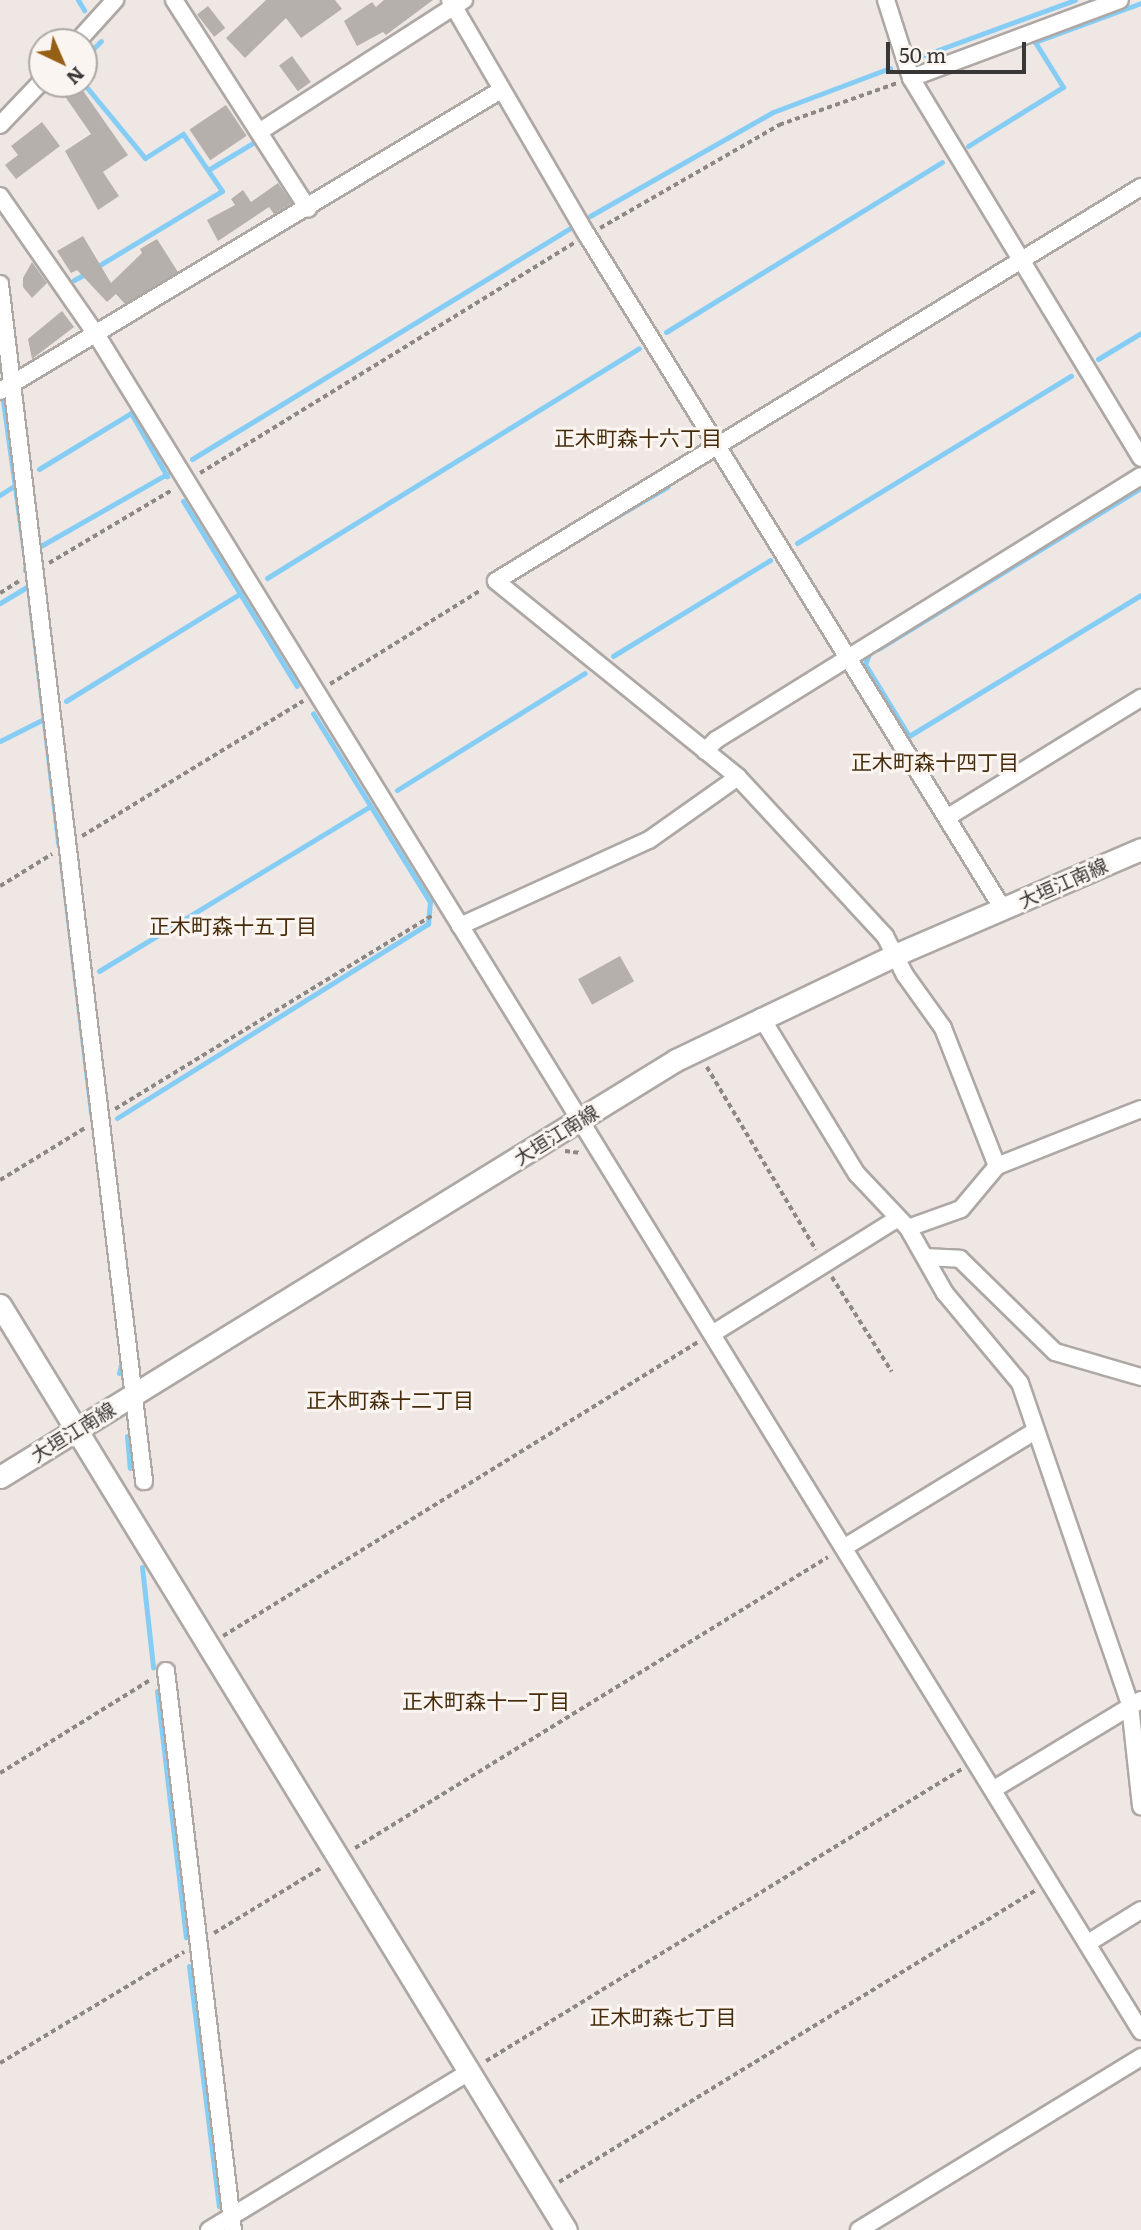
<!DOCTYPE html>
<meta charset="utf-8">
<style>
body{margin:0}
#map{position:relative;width:1141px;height:2230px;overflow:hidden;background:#eee7e4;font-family:Literata,"Noto Sans JP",serif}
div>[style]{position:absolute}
.stream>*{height:5px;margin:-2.5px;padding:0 2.5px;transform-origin:2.5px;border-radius:2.5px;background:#86cdf5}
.building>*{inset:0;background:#b6b0ad;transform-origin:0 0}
.path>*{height:3.5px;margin-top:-1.75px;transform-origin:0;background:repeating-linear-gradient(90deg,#8c8886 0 5px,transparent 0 8.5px)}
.roads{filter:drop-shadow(2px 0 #aea8a5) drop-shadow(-2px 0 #aea8a5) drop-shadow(0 2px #aea8a5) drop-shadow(0 -2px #aea8a5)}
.street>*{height:16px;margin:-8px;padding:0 8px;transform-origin:8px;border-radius:8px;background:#fff}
.secondary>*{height:21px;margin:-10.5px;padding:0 10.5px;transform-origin:10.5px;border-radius:10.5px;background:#fff}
span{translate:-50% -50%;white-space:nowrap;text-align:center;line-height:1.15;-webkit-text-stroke:6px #fbf5f1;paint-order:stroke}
.street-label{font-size:19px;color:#393735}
.neighbourhood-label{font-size:21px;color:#462c0b}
.north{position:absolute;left:28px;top:28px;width:70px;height:70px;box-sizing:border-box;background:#fbf5f1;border:2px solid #ada9a6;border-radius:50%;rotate:136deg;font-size:19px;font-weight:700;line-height:28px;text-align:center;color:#393735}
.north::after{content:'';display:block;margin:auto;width:24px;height:32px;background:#955f16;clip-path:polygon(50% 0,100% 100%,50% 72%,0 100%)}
.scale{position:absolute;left:886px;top:42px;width:140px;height:32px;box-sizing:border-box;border:4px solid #393735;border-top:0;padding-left:9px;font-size:21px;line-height:24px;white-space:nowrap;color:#393735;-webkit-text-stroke:5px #fbf5f1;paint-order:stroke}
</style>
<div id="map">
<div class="stream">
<div style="left:78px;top:0;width:12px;rotate:59deg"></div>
<div style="left:919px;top:57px;width:166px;rotate:-20.1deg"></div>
<div style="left:84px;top:58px;width:24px;rotate:-45deg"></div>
<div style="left:84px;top:84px;width:96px;rotate:50.5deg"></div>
<div style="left:145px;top:158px;width:45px;rotate:-32.3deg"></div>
<div style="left:183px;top:134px;width:69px;rotate:55.6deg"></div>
<div style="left:222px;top:191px;width:149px;rotate:148.8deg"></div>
<div style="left:968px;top:146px;width:112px;rotate:-31.8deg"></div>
<div style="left:1063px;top:87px;width:53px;rotate:-121.9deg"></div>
<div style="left:1035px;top:42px;width:113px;rotate:-20.2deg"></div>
<div style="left:208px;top:170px;width:52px;rotate:-31deg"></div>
<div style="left:590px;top:216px;width:210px;rotate:-29.6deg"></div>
<div style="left:773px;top:112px;width:125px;rotate:-20.6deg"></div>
<div style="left:74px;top:280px;width:15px;rotate:-28deg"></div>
<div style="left:666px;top:332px;width:324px;rotate:-31.6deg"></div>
<div style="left:1098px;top:359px;width:50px;rotate:-31.2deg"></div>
<div style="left:3px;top:401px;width:152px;rotate:82.1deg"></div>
<div style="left:192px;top:459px;width:445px;rotate:-31.4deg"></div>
<div style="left:39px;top:469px;width:108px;rotate:-31.3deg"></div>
<div style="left:131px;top:413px;width:73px;rotate:60.3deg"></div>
<div style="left:0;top:495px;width:17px;rotate:-33deg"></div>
<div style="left:183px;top:501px;width:217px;rotate:58.4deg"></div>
<div style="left:600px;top:526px;width:78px;rotate:-30.2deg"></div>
<div style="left:797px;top:543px;width:321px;rotate:-31.4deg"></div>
<div style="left:39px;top:547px;width:147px;rotate:-29.7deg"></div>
<div style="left:25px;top:570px;width:19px;rotate:-84deg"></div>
<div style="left:267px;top:578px;width:437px;rotate:-31.7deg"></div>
<div style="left:0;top:603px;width:33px;rotate:-31deg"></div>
<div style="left:28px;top:586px;width:259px;rotate:83.3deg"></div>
<div style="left:878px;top:649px;width:308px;rotate:-31.5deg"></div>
<div style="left:869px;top:654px;width:11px;rotate:112deg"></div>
<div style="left:865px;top:664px;width:84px;rotate:58.6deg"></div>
<div style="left:909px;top:736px;width:271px;rotate:-31.3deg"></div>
<div style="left:613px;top:656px;width:184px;rotate:-31.4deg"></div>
<div style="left:66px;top:701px;width:206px;rotate:-31.7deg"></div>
<div style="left:0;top:741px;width:49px;rotate:-26.6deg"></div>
<div style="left:397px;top:790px;width:221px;rotate:-31.9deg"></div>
<div style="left:61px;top:861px;width:255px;rotate:83.2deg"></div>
<div style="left:99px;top:971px;width:317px;rotate:-31.3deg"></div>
<div style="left:117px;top:1118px;width:367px;rotate:-32deg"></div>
<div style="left:428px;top:924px;width:22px;rotate:-85deg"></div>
<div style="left:430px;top:902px;width:222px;rotate:-121.8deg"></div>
<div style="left:119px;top:1373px;width:13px;rotate:-77deg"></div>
<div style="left:127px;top:1436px;width:32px;rotate:85deg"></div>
<div style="left:142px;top:1567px;width:101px;rotate:83.7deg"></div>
<div style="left:157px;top:1691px;width:248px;rotate:83.3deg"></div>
<div style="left:189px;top:1966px;width:242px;rotate:82.9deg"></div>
</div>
<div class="building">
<div style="clip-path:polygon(266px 0,335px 0,342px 9px,301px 38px,286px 18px,245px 58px,226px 38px)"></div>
<div style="clip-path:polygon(384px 0,433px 0,386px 35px,383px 32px,357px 46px,344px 21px,372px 2px,376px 7px)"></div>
<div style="left:208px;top:6px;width:28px;height:14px;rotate:52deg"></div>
<div style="left:292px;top:56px;width:32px;height:16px;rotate:54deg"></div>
<div style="clip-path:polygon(79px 85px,128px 155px,103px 172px,119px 196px,98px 210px,65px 151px,91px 134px,64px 95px)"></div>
<div style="left:226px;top:105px;width:37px;height:44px;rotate:56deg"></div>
<div style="clip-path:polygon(42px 122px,60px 146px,16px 179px,5px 165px,18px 155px,11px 146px)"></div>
<div style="clip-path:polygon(278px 183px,292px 203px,274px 214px,269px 207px,218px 241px,207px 220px,235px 205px,231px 199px,243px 190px,251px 202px)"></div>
<div style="clip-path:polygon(83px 236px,111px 283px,142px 253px,140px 249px,157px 239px,178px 272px,125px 304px,116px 294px,107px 302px,77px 270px,71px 273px,57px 251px)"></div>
<div style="clip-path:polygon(32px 262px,47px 283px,32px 298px,23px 287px,23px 278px)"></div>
<div style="clip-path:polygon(62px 311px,74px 327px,32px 359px,28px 339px)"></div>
<div style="left:620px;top:956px;width:29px;height:48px;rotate:61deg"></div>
</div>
<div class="path">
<div style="left:600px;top:228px;width:207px;rotate:-29.9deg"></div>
<div style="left:779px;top:125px;width:125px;rotate:-19.6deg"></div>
<div style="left:200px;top:473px;width:440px;rotate:-31.6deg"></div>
<div style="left:49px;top:563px;width:143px;rotate:-30.7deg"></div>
<div style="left:0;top:593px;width:22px;rotate:-32deg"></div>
<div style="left:330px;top:684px;width:178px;rotate:-31.9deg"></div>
<div style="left:82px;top:836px;width:259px;rotate:-31.4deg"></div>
<div style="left:0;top:886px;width:61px;rotate:-31.6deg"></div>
<div style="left:707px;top:1067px;width:213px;rotate:59.2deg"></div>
<div style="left:115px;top:1109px;width:374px;rotate:-31.4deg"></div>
<div style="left:565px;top:1151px;width:16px;rotate:7deg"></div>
<div style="left:0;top:1180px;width:100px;rotate:-31.5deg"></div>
<div style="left:832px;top:1277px;width:112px;rotate:57.7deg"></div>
<div style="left:223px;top:1636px;width:559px;rotate:-31.76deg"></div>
<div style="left:0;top:1773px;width:176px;rotate:-31.8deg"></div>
<div style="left:355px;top:1848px;width:555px;rotate:-31.6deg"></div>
<div style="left:214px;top:1933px;width:125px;rotate:-31.3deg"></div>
<div style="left:486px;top:2061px;width:558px;rotate:-31.53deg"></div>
<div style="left:0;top:2063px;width:215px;rotate:-31.1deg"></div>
<div style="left:559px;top:2182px;width:559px;rotate:-31.47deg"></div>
</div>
<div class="roads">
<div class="street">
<div style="left:174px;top:0;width:248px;rotate:57.3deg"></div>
<div style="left:450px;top:0;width:272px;rotate:59.8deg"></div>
<div style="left:587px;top:235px;width:792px;rotate:58.32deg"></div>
<div style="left:886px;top:0;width:82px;rotate:72.2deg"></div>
<div style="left:911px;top:78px;width:444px;rotate:58.8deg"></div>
<div style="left:77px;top:42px;width:57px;rotate:-47.9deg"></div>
<div style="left:911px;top:78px;width:223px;rotate:-20.5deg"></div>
<div style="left:0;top:125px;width:61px;rotate:-46.3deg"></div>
<div style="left:259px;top:132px;width:244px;rotate:-32.8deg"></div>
<div style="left:0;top:196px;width:168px;rotate:55.2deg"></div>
<div style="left:96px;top:334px;width:1993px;rotate:58.38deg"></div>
<div style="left:0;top:284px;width:1206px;rotate:83.14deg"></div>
<div style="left:0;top:391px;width:584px;rotate:-31deg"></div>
<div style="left:705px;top:751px;width:16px;rotate:-45deg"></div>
<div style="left:716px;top:740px;width:500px;rotate:-31.85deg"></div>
<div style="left:948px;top:817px;width:227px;rotate:-31.7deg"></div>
<div style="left:460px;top:926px;width:208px;rotate:-24.5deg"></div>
<div style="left:649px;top:840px;width:109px;rotate:-35.3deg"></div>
<div style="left:761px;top:1017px;width:184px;rotate:58.6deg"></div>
<div style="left:857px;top:1174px;width:74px;rotate:46.6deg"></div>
<div style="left:908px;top:1228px;width:75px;rotate:60.4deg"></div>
<div style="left:945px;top:1293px;width:117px;rotate:50.2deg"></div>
<div style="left:1020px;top:1383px;width:340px;rotate:71.1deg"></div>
<div style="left:1130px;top:1705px;width:102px;rotate:83.8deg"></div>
<div style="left:997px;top:1166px;width:148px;rotate:-111.4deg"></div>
<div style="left:943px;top:1028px;width:65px;rotate:-125.6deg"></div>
<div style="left:905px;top:975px;width:44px;rotate:-117.1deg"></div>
<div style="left:885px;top:936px;width:217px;rotate:-132.8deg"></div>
<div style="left:738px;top:777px;width:311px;rotate:-141deg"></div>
<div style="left:496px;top:581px;width:756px;rotate:-31.42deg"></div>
<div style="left:908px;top:1228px;width:56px;rotate:-19.7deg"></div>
<div style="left:961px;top:1209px;width:56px;rotate:-50.1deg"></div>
<div style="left:997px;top:1166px;width:155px;rotate:-21.6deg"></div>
<div style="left:925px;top:1257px;width:35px;rotate:3deg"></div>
<div style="left:960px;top:1259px;width:133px;rotate:44.4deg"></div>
<div style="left:1055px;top:1352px;width:90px;rotate:16.2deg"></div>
<div style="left:712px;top:1334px;width:218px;rotate:-31.9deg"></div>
<div style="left:845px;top:1547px;width:223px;rotate:-31.4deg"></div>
<div style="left:166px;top:1671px;width:563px;rotate:83.17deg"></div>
<div style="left:994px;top:1789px;width:172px;rotate:-31.2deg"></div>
<div style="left:1088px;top:1943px;width:62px;rotate:-31.9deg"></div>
<div style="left:209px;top:2230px;width:304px;rotate:-31.3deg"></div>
<div style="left:859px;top:2230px;width:331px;rotate:-31.5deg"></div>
</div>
<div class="secondary">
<div style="left:0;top:1305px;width:1084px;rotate:58.54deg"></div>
<div style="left:0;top:1477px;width:794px;rotate:-31.67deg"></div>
<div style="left:676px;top:1060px;width:243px;rotate:-25.6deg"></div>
<div style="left:895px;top:955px;width:268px;rotate:-23.3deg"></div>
</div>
</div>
<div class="street-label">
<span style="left:1063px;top:883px;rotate:-24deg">大垣江南線</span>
<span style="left:556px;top:1135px;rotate:-32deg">大垣江南線</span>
<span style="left:73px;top:1432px;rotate:-32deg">大垣江南線</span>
</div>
<div class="neighbourhood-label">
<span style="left:638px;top:437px">正木町森十六丁目</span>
<span style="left:935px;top:761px">正木町森十四丁目</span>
<span style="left:233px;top:925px">正木町森十五丁目</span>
<span style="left:390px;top:1399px">正木町森十二丁目</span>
<span style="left:486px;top:1700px">正木町森十一丁目</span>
<span style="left:663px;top:2016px">正木町森七丁目</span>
</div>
<div class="north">N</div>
<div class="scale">50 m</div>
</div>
